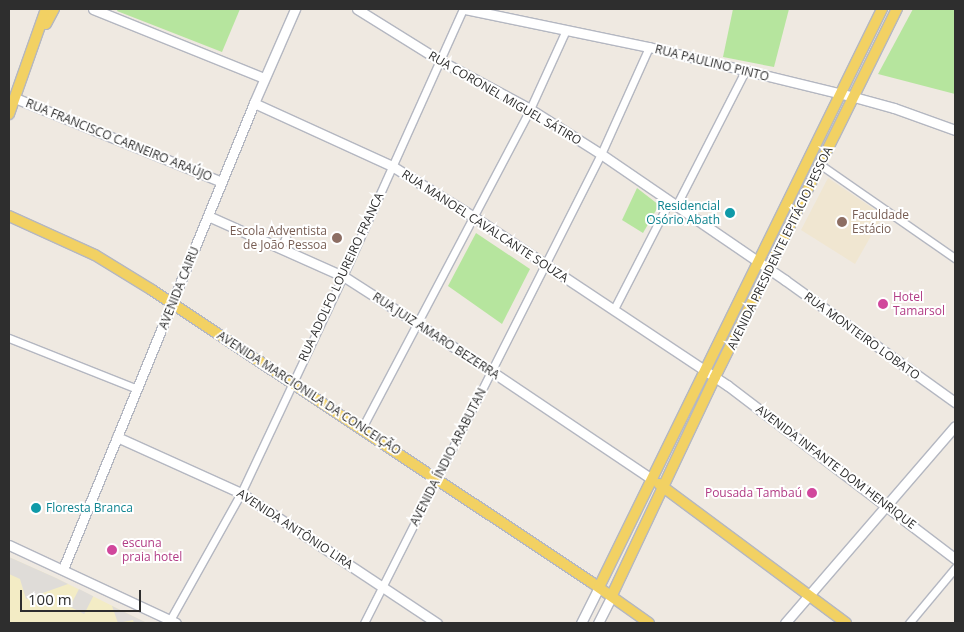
<!DOCTYPE html>
<meta charset="utf-8">
<style>
body{margin:0}
#map{position:relative;width:964px;height:632px;overflow:hidden;background:#efe9e1;font-family:"Open Sans",sans-serif}
div>[style]{position:absolute}
.education>*{inset:0;background:#f0e6d1}
.green>*{inset:0;background:#b6e59e}
.sand>*{inset:0;background:#f3ecc5}
.plaza>*{inset:0;background:#dfdcd8;transform-origin:0 0}
.roads{filter:drop-shadow(1px 0 #b4b7c1) drop-shadow(-1px 0 #b4b7c1) drop-shadow(0 1px #b4b7c1) drop-shadow(0 -1px #b4b7c1)}
.street>*{height:7px;margin:-3.5px;padding:0 3.5px;transform-origin:3.5px;border-radius:3.5px;background:#fff}
.secondary>*{height:9px;margin:-4.5px;padding:0 4.5px;transform-origin:4.5px;border-radius:4.5px;background:#fff}
.primary>*{height:10px;margin:-5px;padding:0 5px;transform-origin:5px;border-radius:5px;background:#f2d163}
.dots>*{width:14px;height:14px;translate:-50% -50%;box-sizing:border-box;border:2px solid #fff;border-radius:50%}
span{translate:-50% -50%;white-space:nowrap;text-align:center;line-height:1.15;-webkit-text-stroke:4px #fff;paint-order:stroke}
.street-label{font-size:12px;color:#2e2e2e}
.culture-label{font-size:12px;color:#0d838f}
.right{translate:-100% -50%;text-align:right}
.left{translate:0 -50%;text-align:left}
.education-label{font-size:12px;color:#785e54}
.hotel-label{font-size:12px;color:#b23c85}
.frame{position:absolute;inset:0;border:10px solid #2e2e2e;pointer-events:none}
.scale{position:absolute;left:20px;top:590px;width:121px;height:22px;box-sizing:border-box;border:2px solid #2e2e2e;border-top:0;padding-left:6px;font-size:15px;line-height:18px;white-space:nowrap;color:#2e2e2e;-webkit-text-stroke:4px #fff;paint-order:stroke}
</style>
<div id="map">
<div class="education">
<div style="clip-path:polygon(828px 178px,883px 215px,855px 264px,801px 230px)"></div>
</div>
<div class="green">
<div style="clip-path:polygon(118px 9px,240px 9px,222px 52px,117px 11px)"></div>
<div style="clip-path:polygon(733px 9px,789px 9px,774px 67px,723px 57px)"></div>
<div style="clip-path:polygon(913px 9px,955px 9px,955px 94px,878px 74px)"></div>
<div style="clip-path:polygon(637px 188px,659px 205px,643px 233px,622px 220px)"></div>
<div style="clip-path:polygon(476px 233px,530px 269px,502px 324px,448px 286px)"></div>
</div>
<div class="sand">
<div style="clip-path:polygon(9px 557px,56px 578px,147px 623px,9px 623px)"></div>
</div>
<div class="plaza">
<div style="clip-path:polygon(9px 557px,56px 578px,68px 584px,26px 599px,20px 579px,9px 574px)"></div>
<div style="left:79px;top:589px;width:16px;height:20px;rotate:27deg"></div>
<div style="clip-path:polygon(112px 606px,147px 623px,134px 623px,133px 620px,118px 623px)"></div>
</div>
<div class="roads">
<div class="street">
<div style="left:821px;top:165px;width:163px;rotate:34.8deg"></div>
<div style="left:676px;top:206px;width:152px;rotate:-62.9deg"></div>
<div style="left:281px;top:248px;width:13px;rotate:-67deg"></div>
<div style="left:614px;top:309px;width:120px;rotate:-62.8deg"></div>
<div style="left:9px;top:338px;width:138px;rotate:21.7deg"></div>
<div style="left:362px;top:428px;width:361px;rotate:-62.2deg"></div>
<div style="left:530px;top:109px;width:87px;rotate:-65.5deg"></div>
<div style="left:170px;top:620px;width:145px;rotate:-60.8deg"></div>
<div style="left:241px;top:493px;width:240px;rotate:-64.8deg"></div>
<div style="left:343px;top:276px;width:293px;rotate:-65.8deg"></div>
<div style="left:364px;top:623px;width:525px;rotate:-63.19deg"></div>
<div style="left:601px;top:154px;width:117px;rotate:-65.8deg"></div>
<div style="left:909px;top:623px;width:72px;rotate:-50.1deg"></div>
</div>
<div class="secondary">
<div style="left:93px;top:9px;width:184px;rotate:22deg"></div>
<div style="left:357px;top:9px;width:97px;rotate:31.9deg"></div>
<div style="left:439px;top:60px;width:103px;rotate:28.3deg"></div>
<div style="left:530px;top:109px;width:84px;rotate:32.4deg"></div>
<div style="left:601px;top:154px;width:223px;rotate:34.4deg"></div>
<div style="left:785px;top:280px;width:209px;rotate:35.7deg"></div>
<div style="left:465px;top:9px;width:188px;rotate:11.7deg"></div>
<div style="left:649px;top:47px;width:211px;rotate:13.7deg"></div>
<div style="left:854px;top:97px;width:41px;rotate:15.4deg"></div>
<div style="left:894px;top:108px;width:65px;rotate:19.8deg"></div>
<div style="left:15px;top:98px;width:223px;rotate:22.1deg"></div>
<div style="left:254px;top:103px;width:152px;rotate:24.5deg"></div>
<div style="left:392px;top:166px;width:97px;rotate:31.9deg"></div>
<div style="left:474px;top:217px;width:304px;rotate:33.6deg"></div>
<div style="left:727px;top:385px;width:287px;rotate:37.3deg"></div>
<div style="left:208px;top:216px;width:148px;rotate:24deg"></div>
<div style="left:343px;top:276px;width:176px;rotate:32.7deg"></div>
<div style="left:491px;top:371px;width:194px;rotate:33.9deg"></div>
<div style="left:117px;top:437px;width:136px;rotate:24.3deg"></div>
<div style="left:241px;top:493px;width:235px;rotate:33.6deg"></div>
<div style="left:9px;top:545px;width:184px;rotate:25deg"></div>
<div style="left:63px;top:569px;width:504px;rotate:-67.71deg"></div>
<div style="left:254px;top:103px;width:103px;rotate:-66.4deg"></div>
<div style="left:581px;top:623px;width:40px;rotate:-63.4deg"></div>
<div style="left:598px;top:623px;width:31px;rotate:-63deg"></div>
<div style="left:785px;top:623px;width:260px;rotate:-49.2deg"></div>
</div>
<div class="primary">
<div style="left:46px;top:24px;width:17px;rotate:-62deg"></div>
<div style="left:9px;top:114px;width:111px;rotate:-70.6deg"></div>
<div style="left:9px;top:216px;width:94px;rotate:24.4deg"></div>
<div style="left:95px;top:255px;width:67px;rotate:31.6deg"></div>
<div style="left:152px;top:290px;width:527px;rotate:33.63deg"></div>
<div style="left:591px;top:582px;width:71px;rotate:35.3deg"></div>
<div style="left:659px;top:484px;width:233px;rotate:36.6deg"></div>
<div style="left:599px;top:587px;width:644px;rotate:-63.91deg"></div>
<div style="left:612px;top:595px;width:241px;rotate:-64.7deg"></div>
<div style="left:715px;top:377px;width:411px;rotate:-63.7deg"></div>
</div>
</div>
<div class="dots">
<div style="left:730px;top:213px;background:#0f9aa8"></div>
<div style="left:842px;top:222px;background:#8d6e63"></div>
<div style="left:337px;top:238px;background:#8d6e63"></div>
<div style="left:883px;top:304px;background:#d1479c"></div>
<div style="left:812px;top:493px;background:#d1479c"></div>
<div style="left:36px;top:508px;background:#0f9aa8"></div>
<div style="left:112px;top:550px;background:#d1479c"></div>
</div>
<div class="street-label">
<span style="left:712px;top:63px;rotate:14deg">RUA PAULINO PINTO</span>
<span style="left:505px;top:98px;rotate:30deg">RUA CORONEL MIGUEL SÁTIRO</span>
<span style="left:119px;top:140px;rotate:22deg">RUA FRANCISCO CARNEIRO ARAÚJO</span>
<span style="left:485px;top:226px;rotate:33deg">RUA MANOEL CAVALCANTE SOUZA</span>
<span style="left:780px;top:248px;rotate:-64deg">AVENIDA PRESIDENTE EPITÁCIO PESSOA</span>
<span style="left:341px;top:277px;rotate:-65deg">RUA ADOLFO LOUREIRO FRANCA</span>
<span style="left:179px;top:288px;rotate:-68deg">AVENIDA CAIRU</span>
<span style="left:436px;top:336px;rotate:33deg">RUA JUIZ AMARO BEZERRA</span>
<span style="left:862px;top:336px;rotate:36deg">RUA MONTEIRO LOBATO</span>
<span style="left:309px;top:393px;rotate:33deg">AVENIDA MARCIONILA DA CONCEIÇÃO</span>
<span style="left:448px;top:457px;rotate:-63deg">AVENIDA ÍNDIO ARABUTAN</span>
<span style="left:836px;top:467px;rotate:37deg">AVENIDA INFANTE DOM HENRIQUE</span>
<span style="left:295px;top:529px;rotate:33deg">AVENIDA ANTÔNIO LIRA</span>
</div>
<div class="culture-label">
<span class="right" style="left:720px;top:213px">Residencial<br>Osório Abath</span>
<span class="left" style="left:46px;top:508px">Floresta Branca</span>
</div>
<div class="education-label">
<span class="left" style="left:852px;top:222px">Faculdade<br>Estácio</span>
<span class="right" style="left:327px;top:238px">Escola Adventista<br>de João Pessoa</span>
</div>
<div class="hotel-label">
<span class="left" style="left:893px;top:304px">Hotel<br>Tamarsol</span>
<span class="right" style="left:802px;top:493px">Pousada Tambaú</span>
<span class="left" style="left:122px;top:550px">escuna<br>praia hotel</span>
</div>
<div class="frame"></div>
<div class="scale">100 m</div>
</div>
